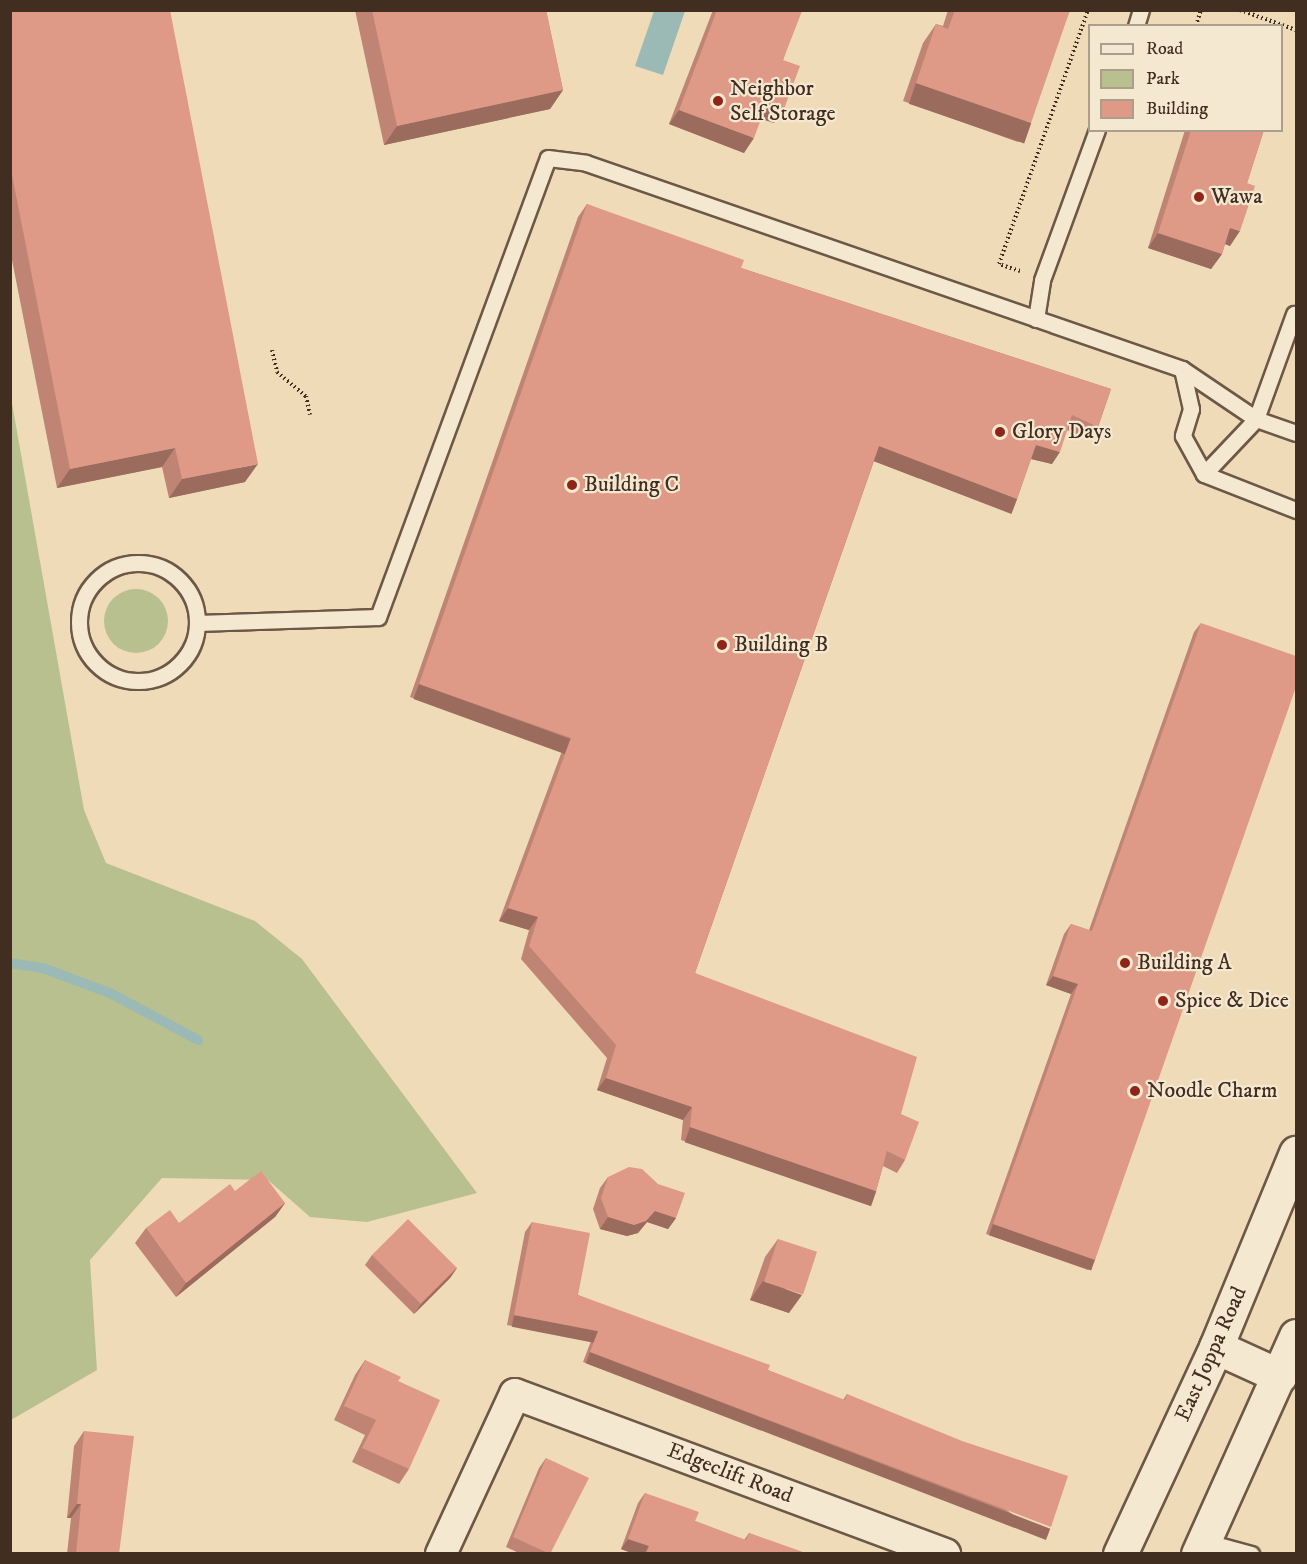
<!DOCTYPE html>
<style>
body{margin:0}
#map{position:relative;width:1307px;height:1564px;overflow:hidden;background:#efdbb8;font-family:"IM FELL DW Pica",serif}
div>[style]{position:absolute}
.green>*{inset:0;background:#b8c090}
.round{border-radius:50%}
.water>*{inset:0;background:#9bbab5}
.stream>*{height:10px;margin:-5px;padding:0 5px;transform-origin:5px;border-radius:5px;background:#9bbab5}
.path>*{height:4px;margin-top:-2px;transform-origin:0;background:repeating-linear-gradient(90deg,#422d21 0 1.5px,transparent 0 4.5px)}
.roads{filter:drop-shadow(2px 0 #6d5847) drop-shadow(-2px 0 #6d5847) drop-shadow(0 2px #6d5847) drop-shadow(0 -2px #6d5847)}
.service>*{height:15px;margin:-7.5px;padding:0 7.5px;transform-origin:7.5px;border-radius:7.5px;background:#f5e8d1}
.service>.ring{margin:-7.5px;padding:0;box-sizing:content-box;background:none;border:15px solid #f5e8d1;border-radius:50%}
.minor>*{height:30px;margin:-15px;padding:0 15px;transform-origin:15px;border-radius:15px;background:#f5e8d1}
.secondary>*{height:33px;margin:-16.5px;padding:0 16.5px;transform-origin:16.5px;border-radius:16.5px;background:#f5e8d1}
.wall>*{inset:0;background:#bf8474}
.shaded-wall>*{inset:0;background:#9b6b5e;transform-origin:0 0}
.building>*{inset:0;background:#de9987;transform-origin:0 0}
.dots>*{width:16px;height:16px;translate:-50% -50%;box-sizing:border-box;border:3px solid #f5e8d1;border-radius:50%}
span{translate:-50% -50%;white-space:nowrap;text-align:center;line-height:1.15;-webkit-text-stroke:4.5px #f5e8d1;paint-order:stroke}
.poi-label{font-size:22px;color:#422d21}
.left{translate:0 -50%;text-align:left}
.street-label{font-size:22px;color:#422d21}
.frame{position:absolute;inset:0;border:12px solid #422d21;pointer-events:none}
.legend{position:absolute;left:1088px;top:24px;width:195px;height:108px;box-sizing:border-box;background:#f5e8d1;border:2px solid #ad9d8b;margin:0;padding:8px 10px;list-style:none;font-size:18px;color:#422d21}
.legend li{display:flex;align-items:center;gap:12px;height:30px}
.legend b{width:30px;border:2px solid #ad9d8b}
</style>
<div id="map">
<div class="green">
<div style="clip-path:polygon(10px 392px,84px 810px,106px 863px,255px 921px,302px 959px,477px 1193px,367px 1222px,310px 1217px,268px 1180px,162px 1178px,90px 1260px,97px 1370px,11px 1420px)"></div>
<div class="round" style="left:104px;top:589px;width:64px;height:64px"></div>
</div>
<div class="water">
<div style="clip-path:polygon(654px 11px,685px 11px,663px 75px,635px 66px)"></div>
</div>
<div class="stream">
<div style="left:10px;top:963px;width:33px;rotate:9deg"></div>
<div style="left:43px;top:968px;width:72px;rotate:20.5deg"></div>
<div style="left:110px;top:993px;width:100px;rotate:28.1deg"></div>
</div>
<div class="path">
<div style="left:1240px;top:10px;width:59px;rotate:19.7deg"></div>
<div style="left:1196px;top:26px;width:17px;rotate:-73deg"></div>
<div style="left:1020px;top:271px;width:22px;rotate:-162deg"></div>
<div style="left:999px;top:264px;width:269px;rotate:-70.7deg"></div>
<div style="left:272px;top:350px;width:23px;rotate:77deg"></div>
<div style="left:277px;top:372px;width:38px;rotate:40deg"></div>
<div style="left:306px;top:396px;width:19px;rotate:78deg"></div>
</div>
<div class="roads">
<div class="service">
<div style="left:1136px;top:26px;width:17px;rotate:-73deg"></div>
<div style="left:1036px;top:319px;width:39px;rotate:-81deg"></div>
<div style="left:1042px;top:280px;width:160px;rotate:-69.9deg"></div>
<div style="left:1182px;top:369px;width:41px;rotate:77.3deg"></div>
<div style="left:1191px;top:409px;width:28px;rotate:107deg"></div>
<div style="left:1183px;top:436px;width:43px;rotate:61.1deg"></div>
<div style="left:1204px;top:474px;width:99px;rotate:21.4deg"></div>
<div style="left:1204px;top:474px;width:76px;rotate:-46.6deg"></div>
<div style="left:1256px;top:419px;width:112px;rotate:-70.1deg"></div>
<div class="ring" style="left:79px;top:563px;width:103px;height:103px"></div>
<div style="left:197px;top:623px;width:181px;rotate:-1.9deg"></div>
<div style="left:378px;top:617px;width:489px;rotate:-69.7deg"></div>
<div style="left:548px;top:158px;width:38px;rotate:7deg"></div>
<div style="left:586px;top:163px;width:631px;rotate:19.07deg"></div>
<div style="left:1182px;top:369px;width:89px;rotate:34deg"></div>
<div style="left:1256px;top:419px;width:42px;rotate:19.3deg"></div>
<div style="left:1203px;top:1541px;width:50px;rotate:15.2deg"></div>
</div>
<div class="minor">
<div style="left:441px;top:1554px;width:176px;rotate:-65.2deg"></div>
<div style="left:515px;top:1394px;width:459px;rotate:20.4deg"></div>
</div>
<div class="secondary">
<div style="left:1216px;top:1347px;width:70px;rotate:24.4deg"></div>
<div style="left:1120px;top:1554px;width:228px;rotate:-65.1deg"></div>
<div style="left:1216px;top:1347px;width:210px;rotate:-67.6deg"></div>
<div style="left:1198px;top:1554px;width:239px;rotate:-65.8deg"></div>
</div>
</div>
<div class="wall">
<div style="clip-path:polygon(10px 10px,245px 482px,169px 498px,162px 467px,57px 488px,10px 250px)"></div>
<div style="clip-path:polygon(355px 10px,546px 10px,563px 90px,550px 109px,384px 145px)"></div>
<div style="clip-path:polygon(713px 10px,800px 10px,783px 60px,784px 109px,774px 123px,761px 119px,744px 153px,669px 124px)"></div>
<div style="clip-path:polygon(948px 10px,1070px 10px,1018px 142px,903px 101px,923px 43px,936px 24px,943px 26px)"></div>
<div style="clip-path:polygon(1185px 130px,1264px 130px,1247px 183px,1230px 246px,1225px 244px,1222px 254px,1211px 269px,1148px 248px)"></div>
<div style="clip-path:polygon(587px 204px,741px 268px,1111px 389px,1098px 427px,1089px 440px,1067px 430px,1052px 464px,1031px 459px,1017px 499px,1008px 512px,874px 461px,695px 973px,901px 1114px,905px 1160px,897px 1173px,883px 1166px,876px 1191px,867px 1204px,681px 1140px,683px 1120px,597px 1090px,607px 1058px,521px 959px,529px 930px,499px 921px,562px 751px,410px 697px,578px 217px)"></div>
<div style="clip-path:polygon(1201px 623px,1095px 1260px,1088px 1270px,986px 1234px,1071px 994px,1046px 985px,1064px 934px,1071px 924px,1089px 930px,1194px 632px)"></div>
<div style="clip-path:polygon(608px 1177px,676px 1218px,668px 1229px,647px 1222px,638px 1233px,627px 1236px,600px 1229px,593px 1209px,600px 1188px)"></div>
<div style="clip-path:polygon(235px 1191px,285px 1203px,275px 1217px,176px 1297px,135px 1243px,146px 1228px,179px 1223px)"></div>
<div style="clip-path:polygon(532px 1222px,578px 1295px,843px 1400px,847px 1394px,1044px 1537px,583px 1362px,591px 1341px,507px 1325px,525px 1232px)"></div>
<div style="clip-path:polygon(778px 1239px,789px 1313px,750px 1300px,765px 1257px)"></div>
<div style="clip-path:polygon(372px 1255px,457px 1268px,450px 1278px,414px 1314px,365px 1265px)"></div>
<div style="clip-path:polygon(365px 1360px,398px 1381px,409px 1469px,399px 1484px,352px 1462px,365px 1435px,334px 1420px,355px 1375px)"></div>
<div style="clip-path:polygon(84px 1431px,119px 1554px,67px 1554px,71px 1518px,67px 1518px,74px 1446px)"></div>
<div style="clip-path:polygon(546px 1458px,550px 1554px,521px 1554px,506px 1547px,539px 1468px)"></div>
<div style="clip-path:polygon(645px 1493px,695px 1521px,744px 1540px,749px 1533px,802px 1554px,634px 1554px,621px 1549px,638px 1503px)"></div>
</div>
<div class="shaded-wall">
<div style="left:916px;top:83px;width:122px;height:22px;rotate:19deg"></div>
<div style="clip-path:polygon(563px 90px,550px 109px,384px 145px,397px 126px)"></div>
<div style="clip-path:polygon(767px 103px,784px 109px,774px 123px,757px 117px)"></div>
<div style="clip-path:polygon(679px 110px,754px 138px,744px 153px,669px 124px)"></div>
<div style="clip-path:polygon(1230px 228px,1240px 231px,1230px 246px,1220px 242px)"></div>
<div style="clip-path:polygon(1158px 233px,1222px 254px,1211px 269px,1148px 248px)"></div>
<div style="clip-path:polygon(1036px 445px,1060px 452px,1052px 464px,1027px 458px)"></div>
<div style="left:879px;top:446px;width:148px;height:16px;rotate:21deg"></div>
<div style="clip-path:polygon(175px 448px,162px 467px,57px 488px,70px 469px)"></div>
<div style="clip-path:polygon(258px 464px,245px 482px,169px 498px,182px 479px)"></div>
<div style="left:419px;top:684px;width:161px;height:16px;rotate:20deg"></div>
<div style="clip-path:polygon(508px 908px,538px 917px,529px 930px,499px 921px)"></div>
<div style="clip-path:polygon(1053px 976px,1078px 984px,1071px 994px,1046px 985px)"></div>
<div style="clip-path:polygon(606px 1078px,692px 1107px,683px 1120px,597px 1090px)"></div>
<div style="left:690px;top:1127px;width:197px;height:16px;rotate:19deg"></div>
<div style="clip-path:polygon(285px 1203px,275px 1217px,176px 1297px,186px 1283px)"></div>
<div style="clip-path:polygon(655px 1211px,676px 1218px,668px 1229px,647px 1222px,638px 1233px,627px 1236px,600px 1229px,608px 1217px)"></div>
<div style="left:993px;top:1224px;width:108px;height:12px;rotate:19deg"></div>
<div style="clip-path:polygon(457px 1268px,450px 1278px,414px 1314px,421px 1304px)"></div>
<div style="clip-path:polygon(763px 1281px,802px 1295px,789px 1313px,750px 1300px)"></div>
<div style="left:514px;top:1315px;width:86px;height:12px;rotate:11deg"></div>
<div style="left:590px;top:1352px;width:493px;height:12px;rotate:21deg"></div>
<div style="clip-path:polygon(77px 1504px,81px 1504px,71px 1518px,67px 1518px)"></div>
<div style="clip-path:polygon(628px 1539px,649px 1546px,644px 1554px,634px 1554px,621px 1549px)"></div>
</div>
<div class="building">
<div style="clip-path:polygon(10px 10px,170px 10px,258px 464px,182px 479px,175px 448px,70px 469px,10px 165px)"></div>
<div style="clip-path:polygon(372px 10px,546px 10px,563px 90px,397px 126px)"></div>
<div style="clip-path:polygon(717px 10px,802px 11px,783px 60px,800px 66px,784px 109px,767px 103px,754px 138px,679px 110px)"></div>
<div style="clip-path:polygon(955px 10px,1070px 10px,1031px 123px,916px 83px,936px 24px,948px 29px)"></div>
<div style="clip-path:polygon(1191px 130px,1264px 130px,1247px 183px,1255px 186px,1240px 231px,1230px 228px,1222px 254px,1158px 233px)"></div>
<div style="clip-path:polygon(587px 204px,744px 260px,741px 268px,1111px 389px,1098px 427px,1072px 415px,1060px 452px,1036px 445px,1017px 499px,879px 446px,695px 973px,917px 1057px,901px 1114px,919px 1122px,905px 1160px,887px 1151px,876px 1191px,690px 1127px,692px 1107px,606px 1078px,616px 1045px,529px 946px,538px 917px,508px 908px,571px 738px,419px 684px)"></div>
<div style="clip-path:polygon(1201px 623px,1296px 656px,1296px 687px,1095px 1260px,993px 1224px,1078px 984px,1053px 976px,1071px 924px,1092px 931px)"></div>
<div style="clip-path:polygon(629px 1167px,642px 1169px,658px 1184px,685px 1193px,676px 1218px,655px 1211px,646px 1221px,634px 1225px,608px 1217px,601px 1198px,608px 1177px)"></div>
<div style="clip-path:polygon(261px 1171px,285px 1203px,186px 1283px,146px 1228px,170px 1210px,179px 1223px,230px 1184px,235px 1191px)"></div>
<div style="left:408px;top:1219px;width:69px;height:51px;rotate:45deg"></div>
<div style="clip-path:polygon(532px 1222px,590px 1233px,578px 1295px,770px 1365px,768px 1370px,845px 1400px,847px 1394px,962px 1441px,1068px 1476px,1051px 1527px,590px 1352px,598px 1331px,514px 1315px)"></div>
<div style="left:778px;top:1239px;width:41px;height:45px;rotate:18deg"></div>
<div style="clip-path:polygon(365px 1360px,401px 1377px,398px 1381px,440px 1400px,409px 1469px,362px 1448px,376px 1420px,344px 1406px)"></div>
<div style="clip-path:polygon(84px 1431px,134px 1436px,119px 1554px,76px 1554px,81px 1504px,77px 1504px)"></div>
<div style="clip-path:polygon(546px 1458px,589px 1478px,550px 1554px,513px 1537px)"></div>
<div style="clip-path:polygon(645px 1493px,699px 1512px,695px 1521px,746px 1540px,749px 1533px,803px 1552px,802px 1554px,688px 1554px,684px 1552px,684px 1554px,646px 1554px,649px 1546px,628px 1539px)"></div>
</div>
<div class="dots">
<div style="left:718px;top:101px;background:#8f2418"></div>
<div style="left:1199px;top:197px;background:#8f2418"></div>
<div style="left:1000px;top:432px;background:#8f2418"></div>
<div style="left:572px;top:485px;background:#8f2418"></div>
<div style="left:722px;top:645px;background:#8f2418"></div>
<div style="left:1125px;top:963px;background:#8f2418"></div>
<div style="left:1163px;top:1001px;background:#8f2418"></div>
<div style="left:1135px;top:1091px;background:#8f2418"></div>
</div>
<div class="poi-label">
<span class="left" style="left:730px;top:101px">Neighbor<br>Self Storage</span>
<span class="left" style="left:1211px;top:197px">Wawa</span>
<span class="left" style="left:1012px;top:432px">Glory Days</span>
<span class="left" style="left:584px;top:485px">Building C</span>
<span class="left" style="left:734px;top:645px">Building B</span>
<span class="left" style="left:1137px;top:963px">Building A</span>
<span class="left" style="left:1175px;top:1001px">Spice &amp; Dice</span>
<span class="left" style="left:1147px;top:1091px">Noodle Charm</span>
</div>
<div class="street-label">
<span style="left:1211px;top:1354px;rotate:-66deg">East Joppa Road</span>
<span style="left:730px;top:1473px;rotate:21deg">Edgeclift Road</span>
</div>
<div class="frame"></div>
<ul class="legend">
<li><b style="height:8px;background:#f5e8d1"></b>Road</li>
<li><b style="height:16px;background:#b8c090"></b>Park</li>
<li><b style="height:16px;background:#de9987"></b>Building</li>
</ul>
</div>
